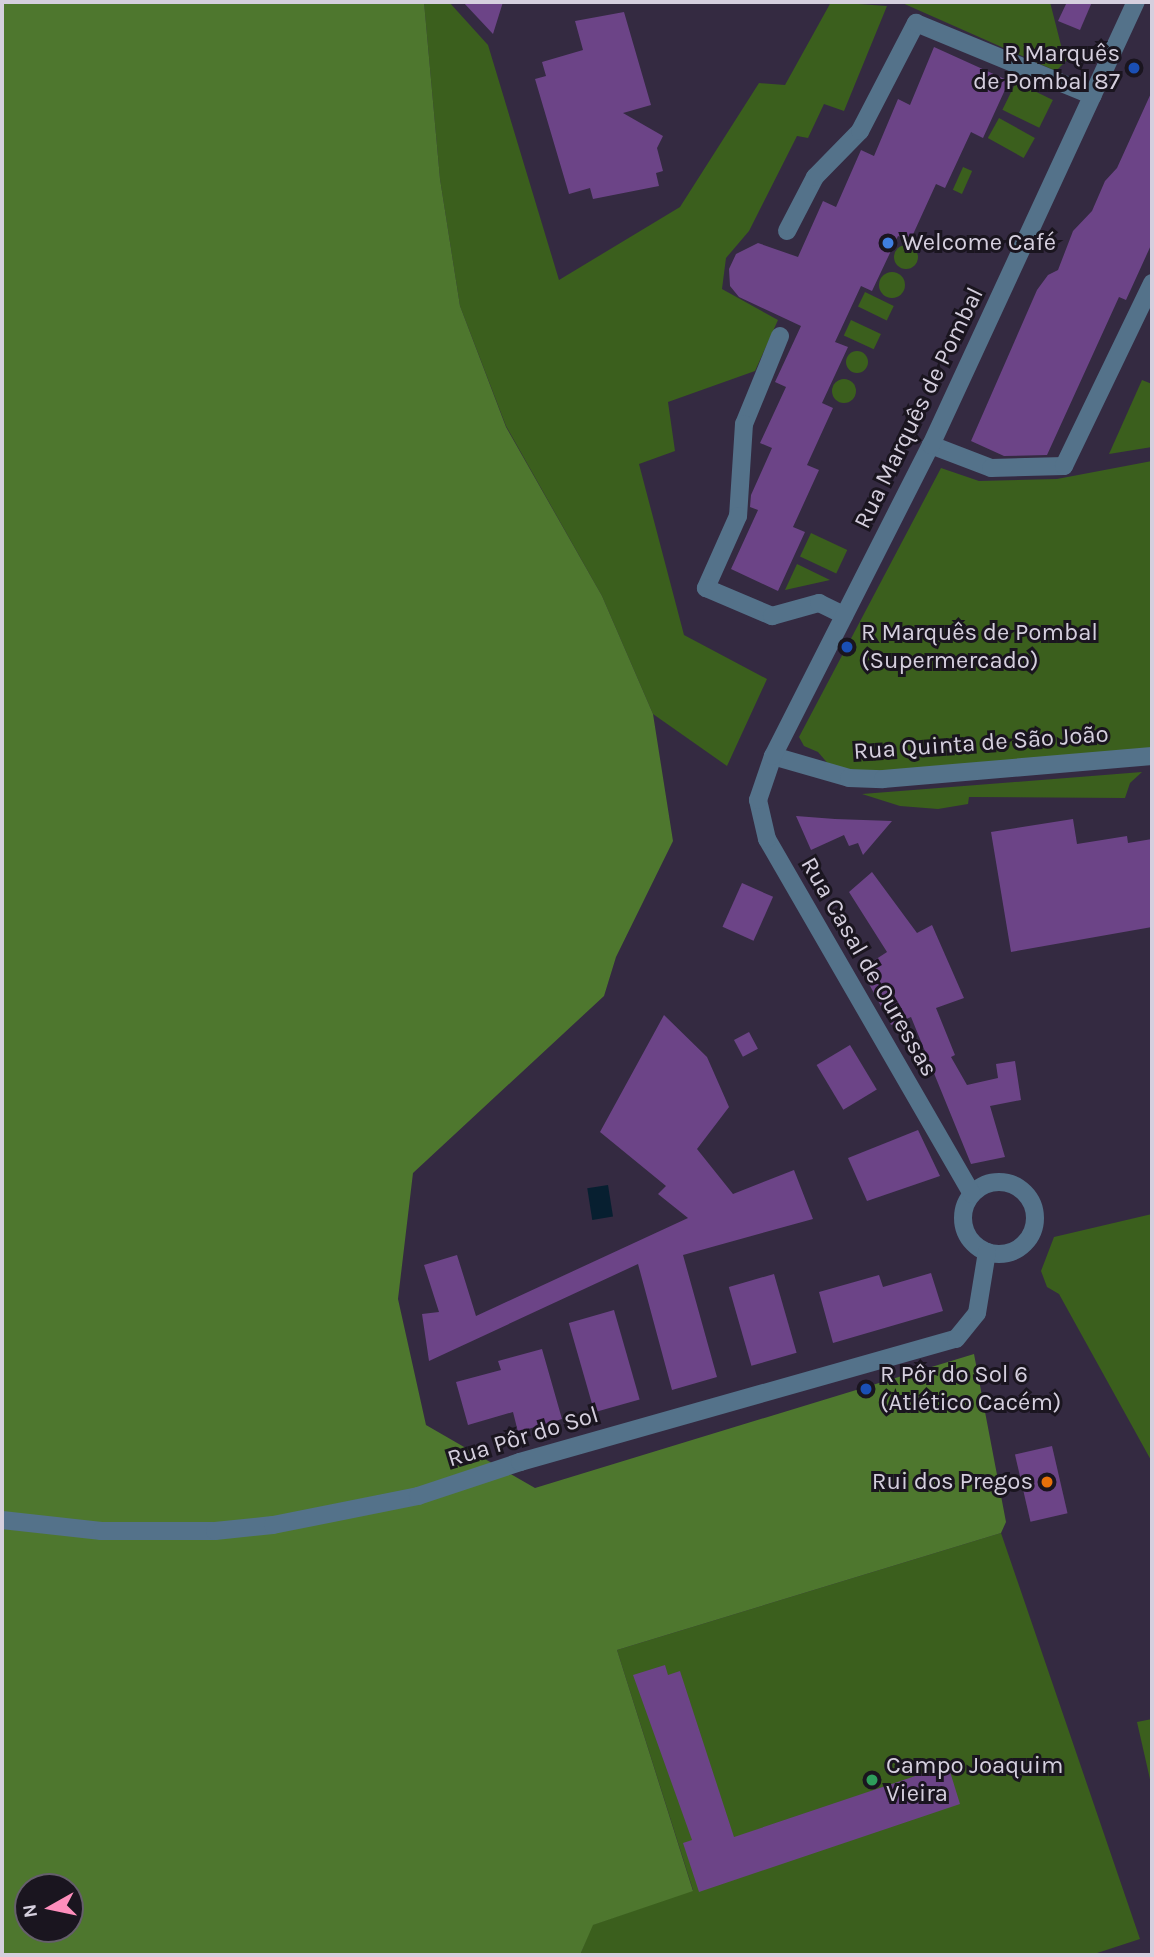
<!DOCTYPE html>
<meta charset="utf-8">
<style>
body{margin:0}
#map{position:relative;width:1154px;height:1957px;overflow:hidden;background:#342a41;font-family:Karla,sans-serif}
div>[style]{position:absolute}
.green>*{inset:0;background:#3b5f1d;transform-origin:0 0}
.round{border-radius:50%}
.forest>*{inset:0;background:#4e772e}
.water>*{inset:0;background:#071f30;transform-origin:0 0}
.building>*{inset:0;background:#6c4487;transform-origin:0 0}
.minor>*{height:18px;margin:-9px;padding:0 9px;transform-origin:9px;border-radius:9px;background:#54728a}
.minor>.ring{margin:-9px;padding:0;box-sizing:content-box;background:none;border:18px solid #54728a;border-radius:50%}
.dots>*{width:19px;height:19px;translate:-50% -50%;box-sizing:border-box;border:4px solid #1a151f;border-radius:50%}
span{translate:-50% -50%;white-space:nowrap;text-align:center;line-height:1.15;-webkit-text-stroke:6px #1a151f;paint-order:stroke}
.poi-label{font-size:24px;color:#d5cfde}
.right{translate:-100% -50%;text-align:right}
.left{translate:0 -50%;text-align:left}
.street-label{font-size:24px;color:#d5cfde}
.frame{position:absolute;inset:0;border:4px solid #d5cfde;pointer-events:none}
.north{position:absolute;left:14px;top:1873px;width:70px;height:70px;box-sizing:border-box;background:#1a151f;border:2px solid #655f6b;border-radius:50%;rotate:261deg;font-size:19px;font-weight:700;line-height:28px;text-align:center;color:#d5cfde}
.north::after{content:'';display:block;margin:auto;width:24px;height:32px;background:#fe8ebc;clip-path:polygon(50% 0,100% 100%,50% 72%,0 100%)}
</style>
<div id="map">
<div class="green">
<div style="clip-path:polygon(424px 2px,449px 2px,488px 45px,559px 280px,680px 207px,759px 83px,785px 85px,831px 2px,887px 6px,844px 111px,824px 104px,808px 138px,797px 136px,749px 231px,726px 258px,722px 289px,778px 320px,755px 371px,668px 402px,675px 451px,639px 464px,684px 635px,767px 679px,727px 766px,653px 714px,602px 596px,506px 426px,460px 306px,440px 179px)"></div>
<div style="clip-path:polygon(900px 2px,1050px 2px,1063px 53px,1072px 55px,1056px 71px)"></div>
<div style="left:1016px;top:82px;width:41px;height:31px;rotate:26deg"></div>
<div style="left:999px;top:118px;width:41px;height:23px;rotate:29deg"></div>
<div style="left:963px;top:167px;width:10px;height:25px;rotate:24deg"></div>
<div class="round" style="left:894px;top:245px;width:24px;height:24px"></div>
<div class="round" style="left:879px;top:272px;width:26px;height:26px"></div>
<div style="left:865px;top:292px;width:32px;height:16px;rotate:26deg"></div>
<div style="left:851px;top:320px;width:33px;height:17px;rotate:25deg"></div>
<div class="round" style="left:846px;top:351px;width:22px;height:22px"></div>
<div class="round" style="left:832px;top:379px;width:24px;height:24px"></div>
<div style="clip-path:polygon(1142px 380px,1152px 384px,1152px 447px,1109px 454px)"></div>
<div style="clip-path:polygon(1152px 461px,1152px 749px,869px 772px,830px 766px,818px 752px,804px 746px,799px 737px,941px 468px,979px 481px,1057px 479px)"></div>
<div style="left:811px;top:533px;width:40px;height:26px;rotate:25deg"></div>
<div style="clip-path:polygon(797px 564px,830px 580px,785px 590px)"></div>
<div style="clip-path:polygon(1142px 772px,1130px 783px,1125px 798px,969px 797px,968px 804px,938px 809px,900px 806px,862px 794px)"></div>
<div style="clip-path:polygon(1152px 1214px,1152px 1462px,1059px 1294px,1047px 1287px,1041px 1271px,1054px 1237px)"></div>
<div style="clip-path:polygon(1001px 1533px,1140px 1939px,1091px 1955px,580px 1955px,592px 1925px,693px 1890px,617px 1650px)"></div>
<div style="clip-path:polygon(1152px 1719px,1152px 1788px,1137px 1722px)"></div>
</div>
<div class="forest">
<div style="clip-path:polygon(evenodd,2px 2px,424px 2px,440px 179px,460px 306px,506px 427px,602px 596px,653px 714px,673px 841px,616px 957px,604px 996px,413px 1173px,398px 1299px,426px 1425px,535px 1488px,974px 1354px,1006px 1522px,1001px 1533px,617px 1650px,693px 1891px,593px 1925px,580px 1955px,2px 1955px,2px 2px,28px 1887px,70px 1887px,70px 1929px,28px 1929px,28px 1887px)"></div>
</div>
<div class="water">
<div style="left:608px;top:1185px;width:32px;height:21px;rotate:81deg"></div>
</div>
<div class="building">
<div style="clip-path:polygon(463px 2px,503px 2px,493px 34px)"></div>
<div style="clip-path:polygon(1067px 2px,1092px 2px,1080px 30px,1058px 21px)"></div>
<div style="clip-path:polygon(624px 12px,651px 105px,623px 113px,663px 136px,657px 148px,663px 171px,656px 173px,659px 186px,593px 199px,590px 188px,569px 194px,535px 79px,546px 76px,542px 62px,583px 50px,575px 21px)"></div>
<div style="clip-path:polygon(934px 47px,1009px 81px,983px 138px,971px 132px,945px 188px,936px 184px,910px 241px,898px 236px,872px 291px,861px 286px,835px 342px,848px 347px,822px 403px,833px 408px,807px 465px,819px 470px,793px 527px,805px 532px,778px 591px,731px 569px,758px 510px,750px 507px,751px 495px,772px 448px,760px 443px,786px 387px,775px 382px,801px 326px,739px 297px,730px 286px,729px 269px,736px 254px,758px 243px,798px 257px,823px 201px,836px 207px,861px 150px,874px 156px,898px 99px,910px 105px)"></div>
<div style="clip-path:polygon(1152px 91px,1152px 243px,1126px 300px,1119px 297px,1047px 455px,1004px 456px,971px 441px,1037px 290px,1048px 275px,1058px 270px,1073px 231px,1092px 211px,1105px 181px,1117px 168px)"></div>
<div style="clip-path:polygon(796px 816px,835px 819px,892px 821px,863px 855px,858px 843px,849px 846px,844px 835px,811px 850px)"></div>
<div style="clip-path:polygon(1073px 819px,1077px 844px,1127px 836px,1128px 843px,1152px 839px,1152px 927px,1011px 952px,991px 832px)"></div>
<div style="clip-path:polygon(872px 872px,917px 933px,932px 925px,964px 998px,936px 1008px,955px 1055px,951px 1057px,967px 1085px,998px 1078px,996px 1064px,1015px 1061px,1021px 1100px,990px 1106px,1005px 1157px,971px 1164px,911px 1017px,891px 1025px,861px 969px,887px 952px,849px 892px)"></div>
<div style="left:742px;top:883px;width:34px;height:48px;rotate:24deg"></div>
<div style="clip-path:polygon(664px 1015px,707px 1057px,729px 1107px,697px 1149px,733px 1194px,794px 1170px,813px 1219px,683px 1255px,717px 1377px,672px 1390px,638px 1264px,429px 1361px,422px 1314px,439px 1312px,424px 1265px,457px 1255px,476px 1316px,688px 1218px,658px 1194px,666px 1186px,600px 1132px)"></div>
<div style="left:749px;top:1032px;width:19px;height:17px;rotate:62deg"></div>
<div style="left:850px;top:1045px;width:52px;height:39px;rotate:59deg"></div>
<div style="clip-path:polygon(918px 1130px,940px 1176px,867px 1201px,848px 1158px)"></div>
<div style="clip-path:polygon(931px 1273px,943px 1311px,833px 1343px,819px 1292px,879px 1275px,883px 1287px)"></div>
<div style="left:774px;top:1274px;width:82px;height:47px;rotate:74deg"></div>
<div style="left:614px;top:1310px;width:93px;height:47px;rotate:74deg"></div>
<div style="clip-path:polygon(542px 1349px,562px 1419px,518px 1432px,513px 1412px,468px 1425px,456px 1382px,501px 1370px,498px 1361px)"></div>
<div style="left:1052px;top:1446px;width:69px;height:38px;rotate:77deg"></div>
<div style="clip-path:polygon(665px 1665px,668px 1675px,680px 1671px,734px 1837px,948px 1765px,960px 1804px,699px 1892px,683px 1843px,692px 1840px,633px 1675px)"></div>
</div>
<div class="minor">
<div style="left:787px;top:231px;width:61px;rotate:-62.6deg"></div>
<div style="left:815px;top:177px;width:64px;rotate:-45.6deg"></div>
<div style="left:860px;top:131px;width:122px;rotate:-62.6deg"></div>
<div style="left:916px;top:23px;width:191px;rotate:22.4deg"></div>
<div style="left:780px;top:336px;width:95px;rotate:112.2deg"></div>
<div style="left:744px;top:424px;width:92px;rotate:93.7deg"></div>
<div style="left:738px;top:516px;width:79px;rotate:114deg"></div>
<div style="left:706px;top:588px;width:72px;rotate:23deg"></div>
<div style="left:772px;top:616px;width:49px;rotate:-15.5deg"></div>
<div style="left:819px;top:603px;width:28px;rotate:26deg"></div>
<div style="left:931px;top:445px;width:64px;rotate:21deg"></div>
<div style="left:991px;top:468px;width:73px;rotate:-1.6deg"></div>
<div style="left:1064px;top:466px;width:203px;rotate:-64.3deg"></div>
<div style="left:773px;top:756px;width:79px;rotate:16.1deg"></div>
<div style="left:849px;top:778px;width:34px;rotate:2deg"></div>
<div style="left:883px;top:779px;width:270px;rotate:-4.9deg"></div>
<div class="ring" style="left:963px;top:1182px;width:54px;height:54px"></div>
<div style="left:972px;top:1194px;width:410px;rotate:-120deg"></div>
<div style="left:767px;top:839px;width:40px;rotate:-103deg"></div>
<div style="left:758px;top:800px;width:46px;rotate:-71.2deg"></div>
<div style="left:773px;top:756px;width:349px;rotate:-63.1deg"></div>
<div style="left:931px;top:445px;width:488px;rotate:-65.2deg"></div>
<div style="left:2px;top:1520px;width:100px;rotate:6.3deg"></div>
<div style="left:101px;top:1531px;width:114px"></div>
<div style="left:215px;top:1531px;width:58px;rotate:-5.9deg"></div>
<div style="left:273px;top:1525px;width:148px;rotate:-11.3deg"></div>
<div style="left:418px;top:1496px;width:108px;rotate:-18.4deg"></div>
<div style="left:520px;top:1462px;width:453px;rotate:-15.8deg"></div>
<div style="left:956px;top:1339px;width:33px;rotate:-51deg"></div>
<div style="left:977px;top:1313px;width:62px;rotate:-80.7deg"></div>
</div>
<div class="dots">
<div style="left:1134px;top:68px;background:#1a4fb4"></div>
<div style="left:888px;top:243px;background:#3f7fe0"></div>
<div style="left:847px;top:647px;background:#1a4fb4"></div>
<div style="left:866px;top:1389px;background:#1a4fb4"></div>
<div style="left:1047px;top:1482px;background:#e8710a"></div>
<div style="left:872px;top:1780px;background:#2e9e5b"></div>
</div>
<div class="poi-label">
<span class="right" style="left:1120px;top:68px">R Marquês<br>de Pombal 87</span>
<span class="left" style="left:902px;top:243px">Welcome Café</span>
<span class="left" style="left:861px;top:647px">R Marquês de Pombal<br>(Supermercado)</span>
<span class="left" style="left:880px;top:1389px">R Pôr do Sol 6<br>(Atlético Cacém)</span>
<span class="right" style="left:1033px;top:1482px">Rui dos Pregos</span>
<span class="left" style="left:886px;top:1780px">Campo Joaquim<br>Vieira</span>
</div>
<div class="street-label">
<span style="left:919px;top:408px;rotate:-64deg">Rua Marquês de Pombal</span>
<span style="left:981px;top:743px;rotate:-4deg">Rua Quinta de São João</span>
<span style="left:869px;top:967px;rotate:60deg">Rua Casal de Ouressas</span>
<span style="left:523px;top:1437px;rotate:-17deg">Rua Pôr do Sol</span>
</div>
<div class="frame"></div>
<div class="north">N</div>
</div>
